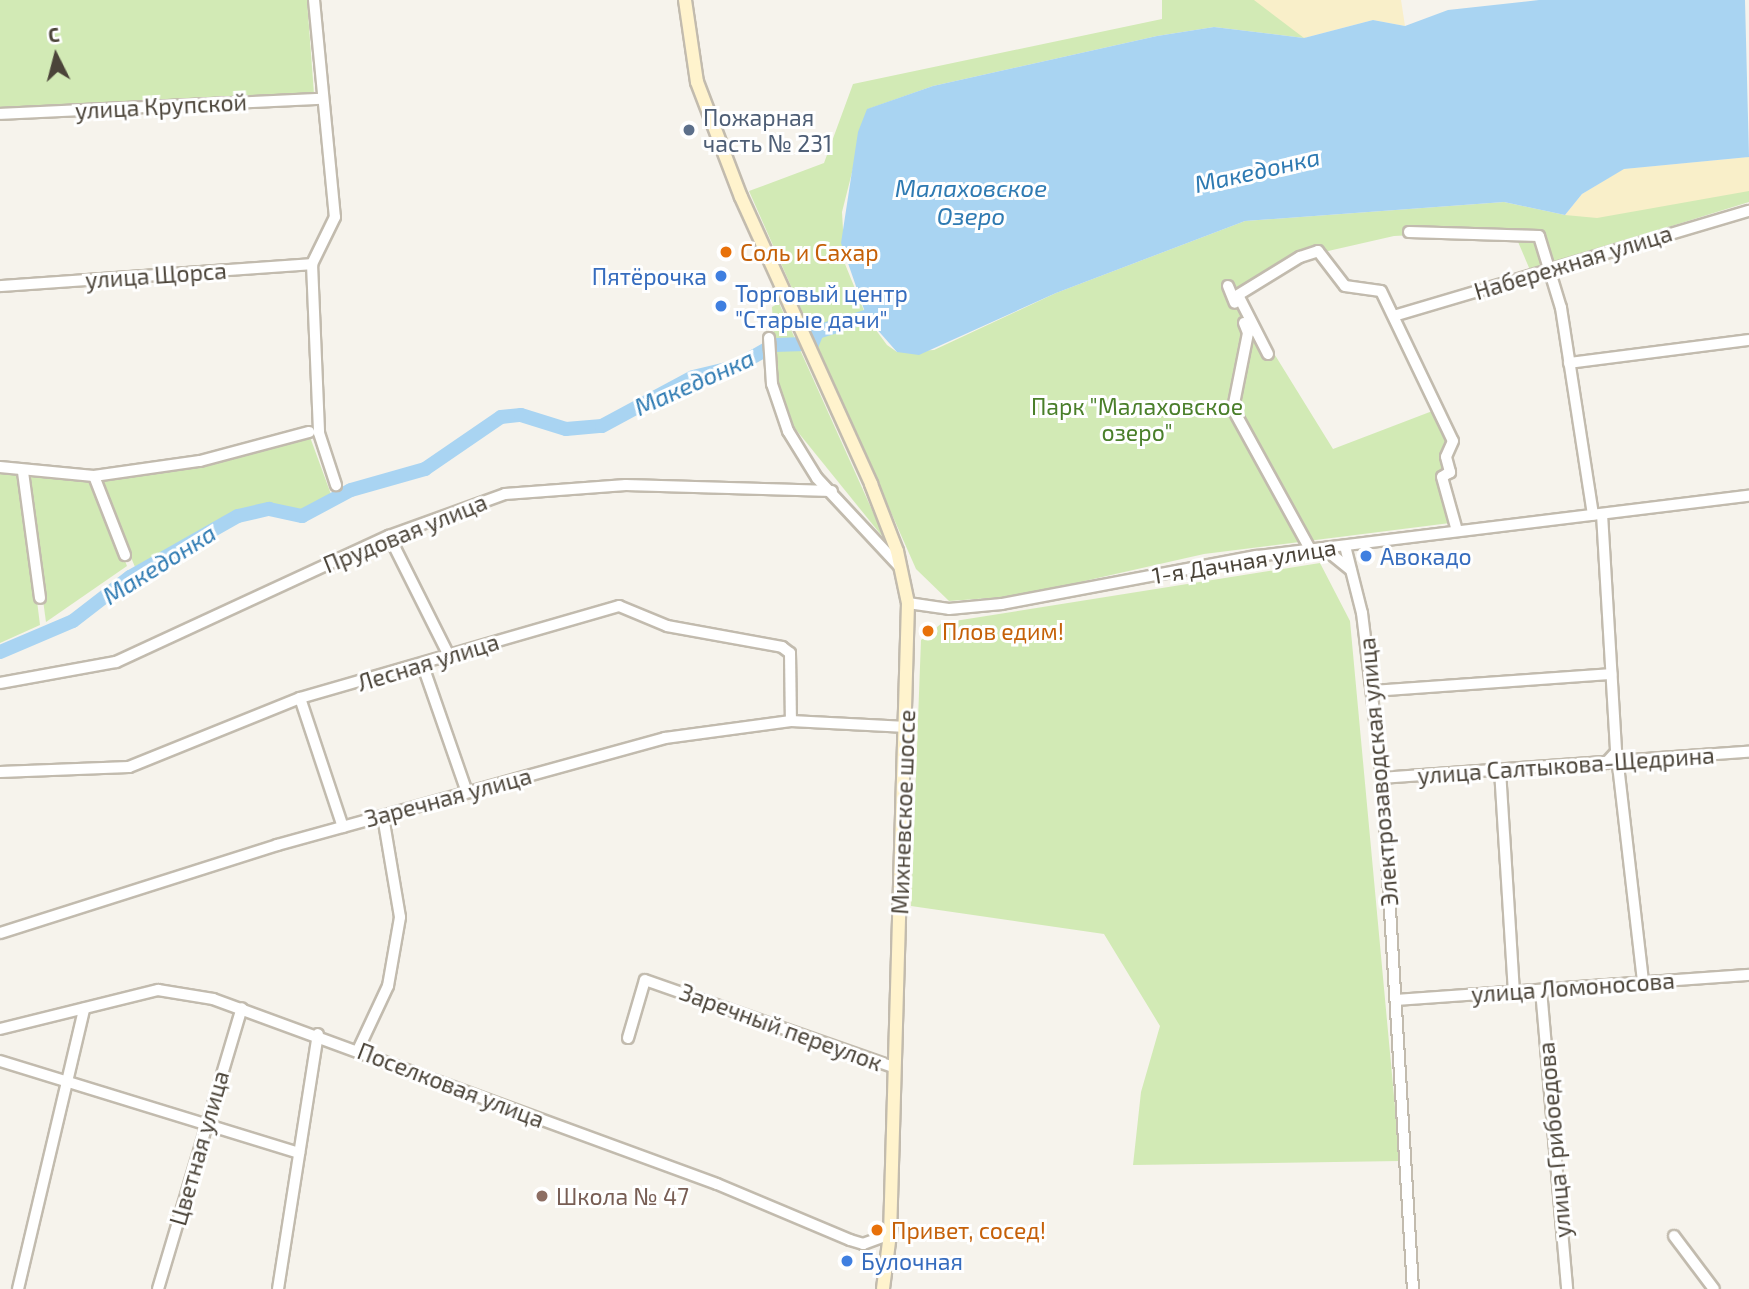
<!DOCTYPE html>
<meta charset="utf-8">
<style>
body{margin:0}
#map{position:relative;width:1749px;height:1289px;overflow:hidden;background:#f6f3ec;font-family:"Exo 2",sans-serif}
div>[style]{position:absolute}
.green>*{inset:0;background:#d2eab5}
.sand>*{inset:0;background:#f9efc9}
.water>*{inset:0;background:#a9d4f2}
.river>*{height:14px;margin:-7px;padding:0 7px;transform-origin:7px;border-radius:7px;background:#a9d4f2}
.roads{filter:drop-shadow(2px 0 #c2bbae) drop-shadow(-2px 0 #c2bbae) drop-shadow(0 2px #c2bbae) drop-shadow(0 -2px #c2bbae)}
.minor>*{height:10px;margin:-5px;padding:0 5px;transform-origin:5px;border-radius:5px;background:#fff}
.secondary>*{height:12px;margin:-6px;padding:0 6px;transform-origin:6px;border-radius:6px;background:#fff3cd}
.dots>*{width:19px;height:19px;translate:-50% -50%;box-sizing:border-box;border:4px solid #fff;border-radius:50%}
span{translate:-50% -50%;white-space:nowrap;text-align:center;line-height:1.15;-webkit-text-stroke:6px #fff;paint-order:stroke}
.street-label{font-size:23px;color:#4b4439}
.service-label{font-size:23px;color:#4e5e75}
.left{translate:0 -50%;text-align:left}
.food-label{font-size:23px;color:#c56008}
.shop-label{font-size:23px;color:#366cbe}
.right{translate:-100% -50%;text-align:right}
.park-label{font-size:23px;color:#4a7f2a}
.education-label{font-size:23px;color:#785e54}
.water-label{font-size:24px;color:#2e7ab2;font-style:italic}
.north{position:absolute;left:21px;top:21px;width:70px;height:70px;-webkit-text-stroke:5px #fff;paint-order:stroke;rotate:354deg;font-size:19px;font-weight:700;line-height:28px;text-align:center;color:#4b4439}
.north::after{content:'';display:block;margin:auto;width:24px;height:32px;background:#4b4439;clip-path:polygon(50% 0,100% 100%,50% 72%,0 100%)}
</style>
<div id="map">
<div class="green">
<div style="clip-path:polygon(0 0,307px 0,314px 94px,0 110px)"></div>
<div style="clip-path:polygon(1162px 0,1401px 0,1304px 38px,1214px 27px,1157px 36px,933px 86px,868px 109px,842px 212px,845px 264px,867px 318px,887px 345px,897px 352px,934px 350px,1056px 293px,1245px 221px,1504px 202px,1565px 215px,1749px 157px,1749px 202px,1530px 270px,1513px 230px,1394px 236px,1315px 254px,1241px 300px,1333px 449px,1435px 410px,1448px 439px,1438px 481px,1450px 523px,1204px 554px,1018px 596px,949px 601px,916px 569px,749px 191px,824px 163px,853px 84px,1162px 19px)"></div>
<div style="clip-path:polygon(779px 303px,886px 541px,793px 426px,777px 382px,772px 307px)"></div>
<div style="clip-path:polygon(310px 437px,332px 497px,302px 513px,269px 507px,236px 512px,135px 567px,98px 478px)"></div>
<div style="clip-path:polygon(0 470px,21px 474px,40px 625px,0 643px)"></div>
<div style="clip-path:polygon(26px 475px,93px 479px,127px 566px,46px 622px)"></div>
<div style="clip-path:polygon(1320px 563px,1350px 621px,1400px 1161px,1133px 1165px,1141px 1092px,1160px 1026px,1104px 934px,911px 906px,921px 640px,942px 623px)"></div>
</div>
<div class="sand">
<div style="clip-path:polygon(1254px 0,1401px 0,1405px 26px,1373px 20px,1304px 38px)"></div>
<div style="clip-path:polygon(1749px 157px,1749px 191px,1597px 218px,1565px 215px,1582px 194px,1623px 169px)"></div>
</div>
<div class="water">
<div style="clip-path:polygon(1539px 0,1745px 0,1749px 157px,1624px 169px,1582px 194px,1565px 215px,1504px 202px,1245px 221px,1056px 293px,919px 355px,897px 352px,867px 318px,841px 243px,858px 132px,867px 109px,933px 86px,1157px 36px,1214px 27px,1304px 38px,1373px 20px,1405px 26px,1448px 10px)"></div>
</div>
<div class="river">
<div style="left:0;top:652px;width:79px;rotate:-23deg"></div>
<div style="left:73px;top:621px;width:72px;rotate:-37.7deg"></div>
<div style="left:130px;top:577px;width:124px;rotate:-29.5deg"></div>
<div style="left:238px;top:516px;width:32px;rotate:-13deg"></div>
<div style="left:269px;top:509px;width:34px;rotate:12deg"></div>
<div style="left:302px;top:516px;width:55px;rotate:-28deg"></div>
<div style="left:351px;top:490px;width:77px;rotate:-15.8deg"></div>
<div style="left:425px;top:469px;width:92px;rotate:-34.4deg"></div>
<div style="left:501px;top:417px;width:20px;rotate:-6deg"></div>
<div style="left:521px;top:415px;width:47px;rotate:17.3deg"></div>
<div style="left:566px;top:429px;width:36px;rotate:-5deg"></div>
<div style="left:602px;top:426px;width:103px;rotate:-28.3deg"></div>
<div style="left:693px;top:377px;width:43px;rotate:-13.4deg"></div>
<div style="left:735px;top:367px;width:45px;rotate:-29.4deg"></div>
<div style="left:774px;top:345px;width:38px;rotate:-2deg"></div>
<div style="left:812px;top:344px;width:13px;rotate:-67deg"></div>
<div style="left:817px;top:332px;width:71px;rotate:-17.2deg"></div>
</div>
<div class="roads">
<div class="minor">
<div style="left:314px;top:0;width:218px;rotate:84.5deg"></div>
<div style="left:335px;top:217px;width:52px;rotate:116.1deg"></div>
<div style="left:312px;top:264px;width:169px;rotate:87.6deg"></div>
<div style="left:319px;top:433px;width:55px;rotate:71.9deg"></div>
<div style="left:0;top:114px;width:322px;rotate:-2.7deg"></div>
<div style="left:1409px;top:232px;width:130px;rotate:1.8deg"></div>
<div style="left:1539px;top:236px;width:75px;rotate:73deg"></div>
<div style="left:1561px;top:308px;width:209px;rotate:81.2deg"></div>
<div style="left:0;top:286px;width:313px;rotate:-4deg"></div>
<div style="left:1228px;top:286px;width:18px;rotate:68deg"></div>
<div style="left:1397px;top:315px;width:367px;rotate:-16.5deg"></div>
<div style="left:1244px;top:323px;width:11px;rotate:68deg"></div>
<div style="left:1248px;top:333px;width:77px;rotate:101.2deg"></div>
<div style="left:1233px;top:409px;width:162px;rotate:61.2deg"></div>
<div style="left:769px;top:338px;width:46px;rotate:86.3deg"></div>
<div style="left:772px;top:384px;width:50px;rotate:71.2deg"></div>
<div style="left:788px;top:431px;width:55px;rotate:58.3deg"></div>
<div style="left:817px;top:478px;width:122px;rotate:47deg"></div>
<div style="left:1268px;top:354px;width:66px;rotate:-117deg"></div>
<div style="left:1238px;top:295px;width:73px;rotate:-31.5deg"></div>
<div style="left:1300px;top:257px;width:19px;rotate:-18deg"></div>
<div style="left:1318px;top:251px;width:44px;rotate:52.4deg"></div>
<div style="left:1345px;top:286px;width:36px;rotate:8deg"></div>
<div style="left:1381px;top:291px;width:166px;rotate:64.4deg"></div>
<div style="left:1453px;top:441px;width:17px;rotate:114deg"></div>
<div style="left:1446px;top:457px;width:16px;rotate:75deg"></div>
<div style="left:1450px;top:472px;width:9px;rotate:148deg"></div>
<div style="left:1442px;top:477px;width:52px;rotate:74.4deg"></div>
<div style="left:1569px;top:363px;width:181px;rotate:-7.3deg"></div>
<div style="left:0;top:467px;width:94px;rotate:5.5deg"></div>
<div style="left:94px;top:476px;width:107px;rotate:-8.1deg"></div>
<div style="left:200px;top:461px;width:113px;rotate:-14.9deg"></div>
<div style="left:23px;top:472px;width:127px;rotate:82.3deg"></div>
<div style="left:94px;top:476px;width:85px;rotate:68.6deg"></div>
<div style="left:1602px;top:514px;width:238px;rotate:86.6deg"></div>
<div style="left:1616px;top:752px;width:15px;rotate:132deg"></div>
<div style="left:389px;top:536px;width:134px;rotate:63.4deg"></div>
<div style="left:1345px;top:546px;width:69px;rotate:75.8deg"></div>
<div style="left:1362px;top:613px;width:166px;rotate:83.1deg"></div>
<div style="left:1382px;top:778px;width:512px;rotate:86.53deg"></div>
<div style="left:1325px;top:549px;width:33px;rotate:39deg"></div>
<div style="left:908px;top:603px;width:41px;rotate:8.3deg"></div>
<div style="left:949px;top:609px;width:53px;rotate:-5.4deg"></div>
<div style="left:1002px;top:604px;width:259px;rotate:-10.7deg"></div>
<div style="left:1257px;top:556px;width:496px;rotate:-7deg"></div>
<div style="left:423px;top:666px;width:133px;rotate:70.8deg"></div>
<div style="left:0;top:683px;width:118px;rotate:-10.3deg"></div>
<div style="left:116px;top:662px;width:301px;rotate:-24.8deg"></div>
<div style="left:389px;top:536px;width:123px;rotate:-19.9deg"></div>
<div style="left:505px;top:494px;width:121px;rotate:-4.3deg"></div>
<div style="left:626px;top:485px;width:206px;rotate:1.7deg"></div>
<div style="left:1374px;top:691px;width:238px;rotate:-4.1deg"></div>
<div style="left:300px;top:698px;width:136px;rotate:71.6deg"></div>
<div style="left:1618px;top:765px;width:218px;rotate:83.4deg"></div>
<div style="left:1500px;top:770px;width:222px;rotate:86.4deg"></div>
<div style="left:0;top:772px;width:129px;rotate:-2.2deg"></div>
<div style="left:129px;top:767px;width:184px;rotate:-22deg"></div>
<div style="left:300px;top:698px;width:332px;rotate:-16.1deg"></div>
<div style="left:619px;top:606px;width:52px;rotate:22.6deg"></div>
<div style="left:667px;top:626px;width:117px;rotate:10.3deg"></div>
<div style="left:782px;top:647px;width:10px;rotate:37deg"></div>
<div style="left:790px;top:653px;width:68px;rotate:89.2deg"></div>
<div style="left:1382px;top:778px;width:368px;rotate:-4.1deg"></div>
<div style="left:0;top:933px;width:291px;rotate:-17.6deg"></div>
<div style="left:277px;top:845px;width:402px;rotate:-15.4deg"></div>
<div style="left:665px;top:738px;width:127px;rotate:-7.7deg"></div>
<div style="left:791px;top:721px;width:116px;rotate:3deg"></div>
<div style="left:1541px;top:990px;width:300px;rotate:85deg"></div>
<div style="left:1397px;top:1000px;width:353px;rotate:-4.1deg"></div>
<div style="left:0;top:1029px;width:163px;rotate:-13.9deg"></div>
<div style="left:158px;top:990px;width:56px;rotate:9.3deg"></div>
<div style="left:213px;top:999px;width:537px;rotate:20.16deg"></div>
<div style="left:717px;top:1184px;width:144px;rotate:22.8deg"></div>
<div style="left:850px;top:1240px;width:14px;rotate:17deg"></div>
<div style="left:863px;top:1244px;width:29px;rotate:-20deg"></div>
<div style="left:628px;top:1038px;width:60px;rotate:-73.7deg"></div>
<div style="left:645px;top:980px;width:264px;rotate:19.3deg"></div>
<div style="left:358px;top:1050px;width:71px;rotate:-64.9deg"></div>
<div style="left:388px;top:986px;width:70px;rotate:-80.1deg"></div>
<div style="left:400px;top:917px;width:102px;rotate:-99.6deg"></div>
<div style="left:0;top:1061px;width:313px;rotate:17.1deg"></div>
<div style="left:1674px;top:1236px;width:66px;rotate:53deg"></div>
<div style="left:18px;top:1289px;width:288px;rotate:-76.7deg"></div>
<div style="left:158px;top:1289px;width:293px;rotate:-73.4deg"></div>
<div style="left:278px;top:1289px;width:258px;rotate:-81.1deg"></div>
</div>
<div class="secondary">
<div style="left:685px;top:0;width:83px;rotate:81.7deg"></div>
<div style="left:697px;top:82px;width:123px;rotate:69.1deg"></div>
<div style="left:741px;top:197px;width:315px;rotate:65.6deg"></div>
<div style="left:871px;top:484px;width:72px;rotate:68.8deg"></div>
<div style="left:897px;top:551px;width:53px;rotate:78.1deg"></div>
<div style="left:908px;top:603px;width:631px;rotate:91.63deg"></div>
<div style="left:890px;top:1234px;width:55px;rotate:97.3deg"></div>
</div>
</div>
<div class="dots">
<div style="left:689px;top:130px;background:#5c6f8a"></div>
<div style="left:726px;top:252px;background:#e8710a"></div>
<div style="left:721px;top:276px;background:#3f7fe0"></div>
<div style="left:721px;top:306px;background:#3f7fe0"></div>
<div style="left:1366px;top:556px;background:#3f7fe0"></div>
<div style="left:928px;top:631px;background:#e8710a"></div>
<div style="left:542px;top:1196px;background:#8d6e63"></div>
<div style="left:877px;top:1230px;background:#e8710a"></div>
<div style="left:847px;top:1261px;background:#3f7fe0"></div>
</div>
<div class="street-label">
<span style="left:161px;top:106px;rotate:-3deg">улица Крупской</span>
<span style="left:1573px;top:262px;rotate:-17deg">Набережная улица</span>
<span style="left:156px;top:275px;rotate:-4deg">улица Щорса</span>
<span style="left:405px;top:533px;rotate:-22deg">Прудовая улица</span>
<span style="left:1244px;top:561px;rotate:-9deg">1-я Дачная улица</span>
<span style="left:428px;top:662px;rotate:-17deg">Лесная улица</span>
<span style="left:1566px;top:765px;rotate:-4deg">улица Салтыкова-Щедрина</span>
<span style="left:1378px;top:772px;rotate:-95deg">Электрозаводская улица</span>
<span style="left:448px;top:797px;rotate:-15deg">Заречная улица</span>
<span style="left:903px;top:812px;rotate:-88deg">Михневское шоссе</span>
<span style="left:1573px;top:987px;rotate:-4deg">улица Ломоносова</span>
<span style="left:781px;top:1027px;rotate:20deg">Заречный переулок</span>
<span style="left:451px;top:1085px;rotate:21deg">Поселковая улица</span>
<span style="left:1554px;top:1140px;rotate:-95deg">улица Грибоедова</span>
<span style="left:199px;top:1148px;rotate:-74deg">Цветная улица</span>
</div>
<div class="service-label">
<span class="left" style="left:703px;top:130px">Пожарная<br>часть № 231</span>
</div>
<div class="food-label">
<span class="left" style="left:740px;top:252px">Соль и Сахар</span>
<span class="left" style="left:942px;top:631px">Плов едим!</span>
<span class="left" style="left:891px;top:1230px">Привет, сосед!</span>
</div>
<div class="shop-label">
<span class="right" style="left:707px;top:276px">Пятёрочка</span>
<span class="left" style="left:735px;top:306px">Торговый центр<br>"Старые дачи"</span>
<span class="left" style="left:1380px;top:556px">Авокадо</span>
<span class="left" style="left:861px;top:1261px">Булочная</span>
</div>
<div class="park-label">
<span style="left:1137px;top:419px">Парк "Малаховское<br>озеро"</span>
</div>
<div class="education-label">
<span class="left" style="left:556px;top:1196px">Школа № 47</span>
</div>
<div class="water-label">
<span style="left:1257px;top:170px;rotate:-13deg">Македонка</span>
<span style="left:971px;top:202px">Малаховское<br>Озеро</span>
<span style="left:694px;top:382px;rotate:-24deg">Македонка</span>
<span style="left:159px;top:564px;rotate:-32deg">Македонка</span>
</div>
<div class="north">С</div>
</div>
